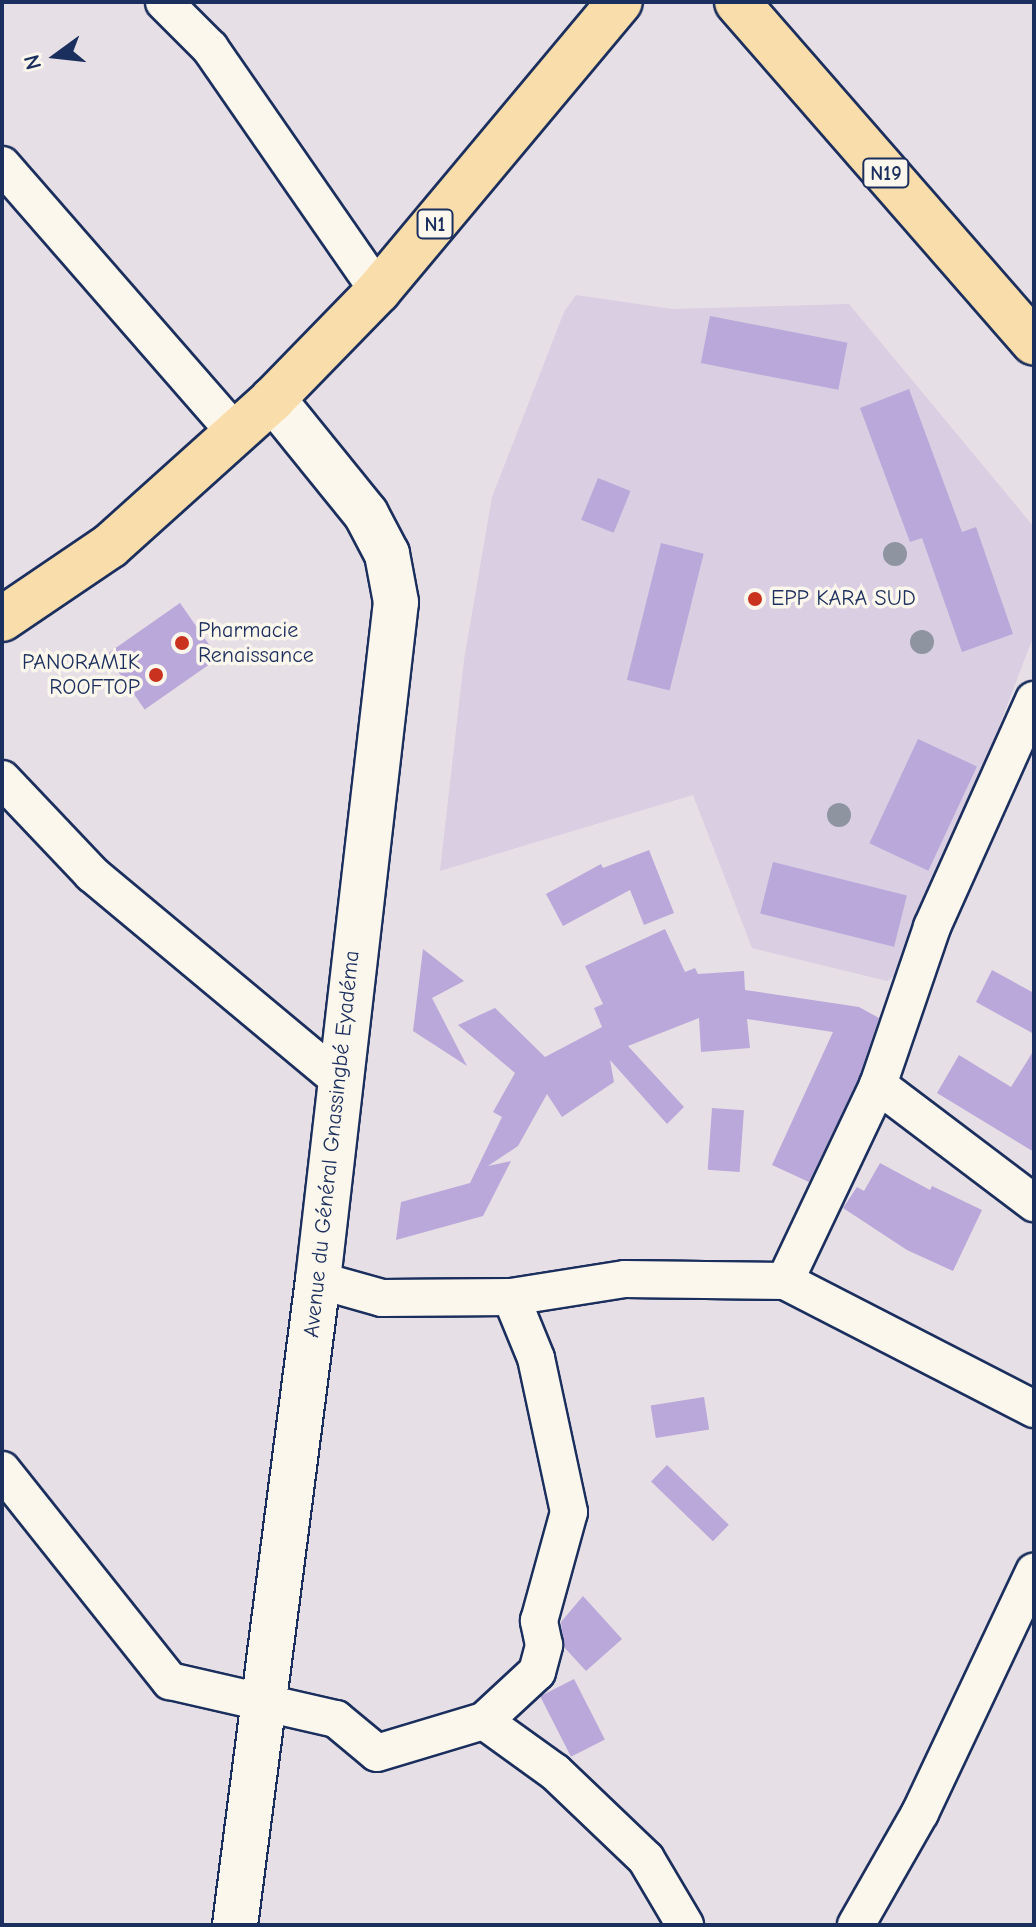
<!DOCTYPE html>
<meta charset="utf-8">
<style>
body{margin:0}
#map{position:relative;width:1036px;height:1927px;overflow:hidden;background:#e7dfe6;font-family:"Comic Neue",sans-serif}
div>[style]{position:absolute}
.built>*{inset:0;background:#d9cee2}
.building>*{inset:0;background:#b9a8d9;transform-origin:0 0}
.roads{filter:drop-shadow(2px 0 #1b2f5e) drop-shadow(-2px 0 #1b2f5e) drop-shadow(0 2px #1b2f5e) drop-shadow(0 -2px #1b2f5e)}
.street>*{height:36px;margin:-18px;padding:0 18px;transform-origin:18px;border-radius:18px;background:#fbf7ec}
.secondary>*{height:44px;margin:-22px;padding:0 22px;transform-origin:22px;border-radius:22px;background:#fbf7ec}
.primary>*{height:44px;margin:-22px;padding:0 22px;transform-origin:22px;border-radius:22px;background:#f9ddab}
.highway>*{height:44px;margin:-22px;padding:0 22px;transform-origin:22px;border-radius:22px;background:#f9ddab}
.trees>*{width:24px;height:24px;margin:-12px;border-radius:50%;background:#8e95a1}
.dots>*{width:22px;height:22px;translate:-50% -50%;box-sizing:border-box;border:4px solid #fbf7ec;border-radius:50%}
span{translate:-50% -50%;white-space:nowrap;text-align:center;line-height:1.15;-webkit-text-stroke:7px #fbf7ec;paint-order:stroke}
.shield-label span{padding:2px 6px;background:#fbf7ec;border:2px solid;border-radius:6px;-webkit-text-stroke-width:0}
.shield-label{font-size:20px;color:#1b2f5e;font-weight:700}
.poi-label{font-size:22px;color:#1b2f5e}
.left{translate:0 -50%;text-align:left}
.right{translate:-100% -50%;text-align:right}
.street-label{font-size:22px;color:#1b2f5e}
.frame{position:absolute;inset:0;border:4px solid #1b2f5e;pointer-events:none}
.north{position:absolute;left:16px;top:16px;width:80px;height:80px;-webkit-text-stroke:6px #fbf7ec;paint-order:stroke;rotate:255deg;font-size:22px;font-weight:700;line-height:32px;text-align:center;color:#1b2f5e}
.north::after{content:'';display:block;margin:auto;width:28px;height:36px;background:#1b2f5e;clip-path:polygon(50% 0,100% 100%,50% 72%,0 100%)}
</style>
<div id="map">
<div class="built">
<div style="clip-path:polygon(576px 295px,672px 309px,849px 304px,1034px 527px,1034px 635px,906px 968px,887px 981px,752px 948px,693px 795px,440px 871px,464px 660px,492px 497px,564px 312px)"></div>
</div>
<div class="building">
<div style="left:710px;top:316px;width:140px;height:48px;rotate:11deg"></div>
<div style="clip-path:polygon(909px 389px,962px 532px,976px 527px,1013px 634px,962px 652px,922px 538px,910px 542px,860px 408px)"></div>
<div style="left:598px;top:478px;width:35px;height:45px;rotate:22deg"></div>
<div style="left:661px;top:543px;width:44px;height:141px;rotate:14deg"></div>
<div style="left:180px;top:603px;width:67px;height:90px;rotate:55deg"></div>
<div style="left:918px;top:739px;width:65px;height:115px;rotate:25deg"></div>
<div style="clip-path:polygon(649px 850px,674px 913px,644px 925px,630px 890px,563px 926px,546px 894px,601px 864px,603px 868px)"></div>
<div style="left:773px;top:862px;width:138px;height:53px;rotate:14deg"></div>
<div style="clip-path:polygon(665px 929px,685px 972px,695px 968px,698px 974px,744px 971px,745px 990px,859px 1007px,879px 1018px,859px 1077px,809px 1182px,772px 1165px,833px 1032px,747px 1019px,750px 1048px,701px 1052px,699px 1018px,628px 1046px,684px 1107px,667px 1124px,610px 1060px,614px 1082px,562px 1117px,547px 1094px,518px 1146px,488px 1166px,511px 1161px,483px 1216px,396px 1240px,401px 1202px,470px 1183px,502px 1117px,493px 1112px,515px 1073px,458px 1025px,495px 1008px,545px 1057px,602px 1027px,594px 1008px,603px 1004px,585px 966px)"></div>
<div style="clip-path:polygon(423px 949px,464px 981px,432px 998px,467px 1066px,413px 1031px)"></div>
<div style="clip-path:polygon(992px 970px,1034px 993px,1034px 1034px,976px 1002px)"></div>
<div style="clip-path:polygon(1034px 1050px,1034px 1152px,937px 1093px,959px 1055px,1011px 1087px)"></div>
<div style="left:712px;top:1108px;width:32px;height:62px;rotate:4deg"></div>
<div style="clip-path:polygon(880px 1163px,930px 1190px,932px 1186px,982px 1210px,953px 1271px,907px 1250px,843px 1208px,857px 1187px,864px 1191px)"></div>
<div style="left:704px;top:1397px;width:33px;height:54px;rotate:81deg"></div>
<div style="left:667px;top:1465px;width:86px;height:23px;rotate:44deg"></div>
<div style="clip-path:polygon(583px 1596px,622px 1639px,586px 1671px,564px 1647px,561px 1622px)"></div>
<div style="left:574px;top:1679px;width:68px;height:38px;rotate:63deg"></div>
</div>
<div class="roads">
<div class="street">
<div style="left:164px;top:2px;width:65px;rotate:45deg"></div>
<div style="left:210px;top:48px;width:295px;rotate:55.3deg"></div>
<div style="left:2px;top:165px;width:356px;rotate:48.9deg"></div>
<div style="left:2px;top:779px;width:131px;rotate:46.5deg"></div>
<div style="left:92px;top:874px;width:319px;rotate:39.8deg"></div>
<div style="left:878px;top:1085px;width:196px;rotate:37.1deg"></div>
<div style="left:318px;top:1280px;width:66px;rotate:15.7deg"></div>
<div style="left:382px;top:1298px;width:129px;rotate:-0.4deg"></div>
<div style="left:511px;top:1297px;width:115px;rotate:-9deg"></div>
<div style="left:625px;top:1279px;width:160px;rotate:0.7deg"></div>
<div style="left:785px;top:1281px;width:280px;rotate:27.2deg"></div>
<div style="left:785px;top:1281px;width:217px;rotate:-64.6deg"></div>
<div style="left:878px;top:1085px;width:167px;rotate:-71.1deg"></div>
<div style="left:932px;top:927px;width:249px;rotate:-65.8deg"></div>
<div style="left:2px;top:1470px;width:270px;rotate:51.5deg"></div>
<div style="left:170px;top:1681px;width:170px;rotate:12.9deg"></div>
<div style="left:336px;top:1719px;width:53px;rotate:39.7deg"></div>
<div style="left:377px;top:1753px;width:112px;rotate:-16.7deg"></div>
<div style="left:484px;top:1721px;width:87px;rotate:35.7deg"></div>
<div style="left:555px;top:1772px;width:126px;rotate:43.7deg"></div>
<div style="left:646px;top:1859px;width:77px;rotate:59.4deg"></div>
<div style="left:484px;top:1721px;width:72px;rotate:-42.8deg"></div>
<div style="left:537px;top:1672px;width:28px;rotate:-75deg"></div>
<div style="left:544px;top:1645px;width:25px;rotate:-102deg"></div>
<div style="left:539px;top:1621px;width:113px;rotate:-74.6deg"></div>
<div style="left:569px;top:1512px;width:157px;rotate:-102.1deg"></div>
<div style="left:536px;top:1358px;width:66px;rotate:-112.3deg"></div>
<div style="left:856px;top:1925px;width:129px;rotate:-60.3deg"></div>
<div style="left:920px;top:1813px;width:267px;rotate:-64.7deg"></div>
</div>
<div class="secondary">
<div style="left:235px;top:1925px;width:650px;rotate:-82.67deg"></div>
<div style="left:318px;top:1280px;width:682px;rotate:-83.44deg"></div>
<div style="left:396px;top:602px;width:49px;rotate:-100.6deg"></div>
<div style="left:387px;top:554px;width:45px;rotate:-117.7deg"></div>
<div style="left:366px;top:514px;width:148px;rotate:-129deg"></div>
</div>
<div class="primary">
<div style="left:737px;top:2px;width:452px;rotate:48.9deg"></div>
</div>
<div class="highway">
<div style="left:2px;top:619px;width:130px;rotate:-34.1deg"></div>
<div style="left:110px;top:546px;width:219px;rotate:-42deg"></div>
<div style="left:273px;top:399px;width:151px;rotate:-45.8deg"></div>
<div style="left:378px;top:291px;width:377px;rotate:-50.1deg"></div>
</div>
</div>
<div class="trees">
<div style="left:895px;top:554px"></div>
<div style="left:922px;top:642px"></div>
<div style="left:839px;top:815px"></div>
</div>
<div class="dots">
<div style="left:755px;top:599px;background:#c8321e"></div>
<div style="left:182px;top:643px;background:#c8321e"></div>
<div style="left:156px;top:675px;background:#c8321e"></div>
</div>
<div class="shield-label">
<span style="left:886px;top:173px">N19</span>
<span style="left:435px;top:224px">N1</span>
</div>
<div class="poi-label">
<span class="left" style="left:771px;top:599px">EPP KARA SUD</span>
<span class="left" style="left:198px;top:643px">Pharmacie<br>Renaissance</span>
<span class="right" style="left:140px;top:675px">PANORAMIK<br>ROOFTOP</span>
</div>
<div class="street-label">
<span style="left:332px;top:1144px;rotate:-84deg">Avenue du Général Gnassingbé Eyadéma</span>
</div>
<div class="frame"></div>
<div class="north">N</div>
</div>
